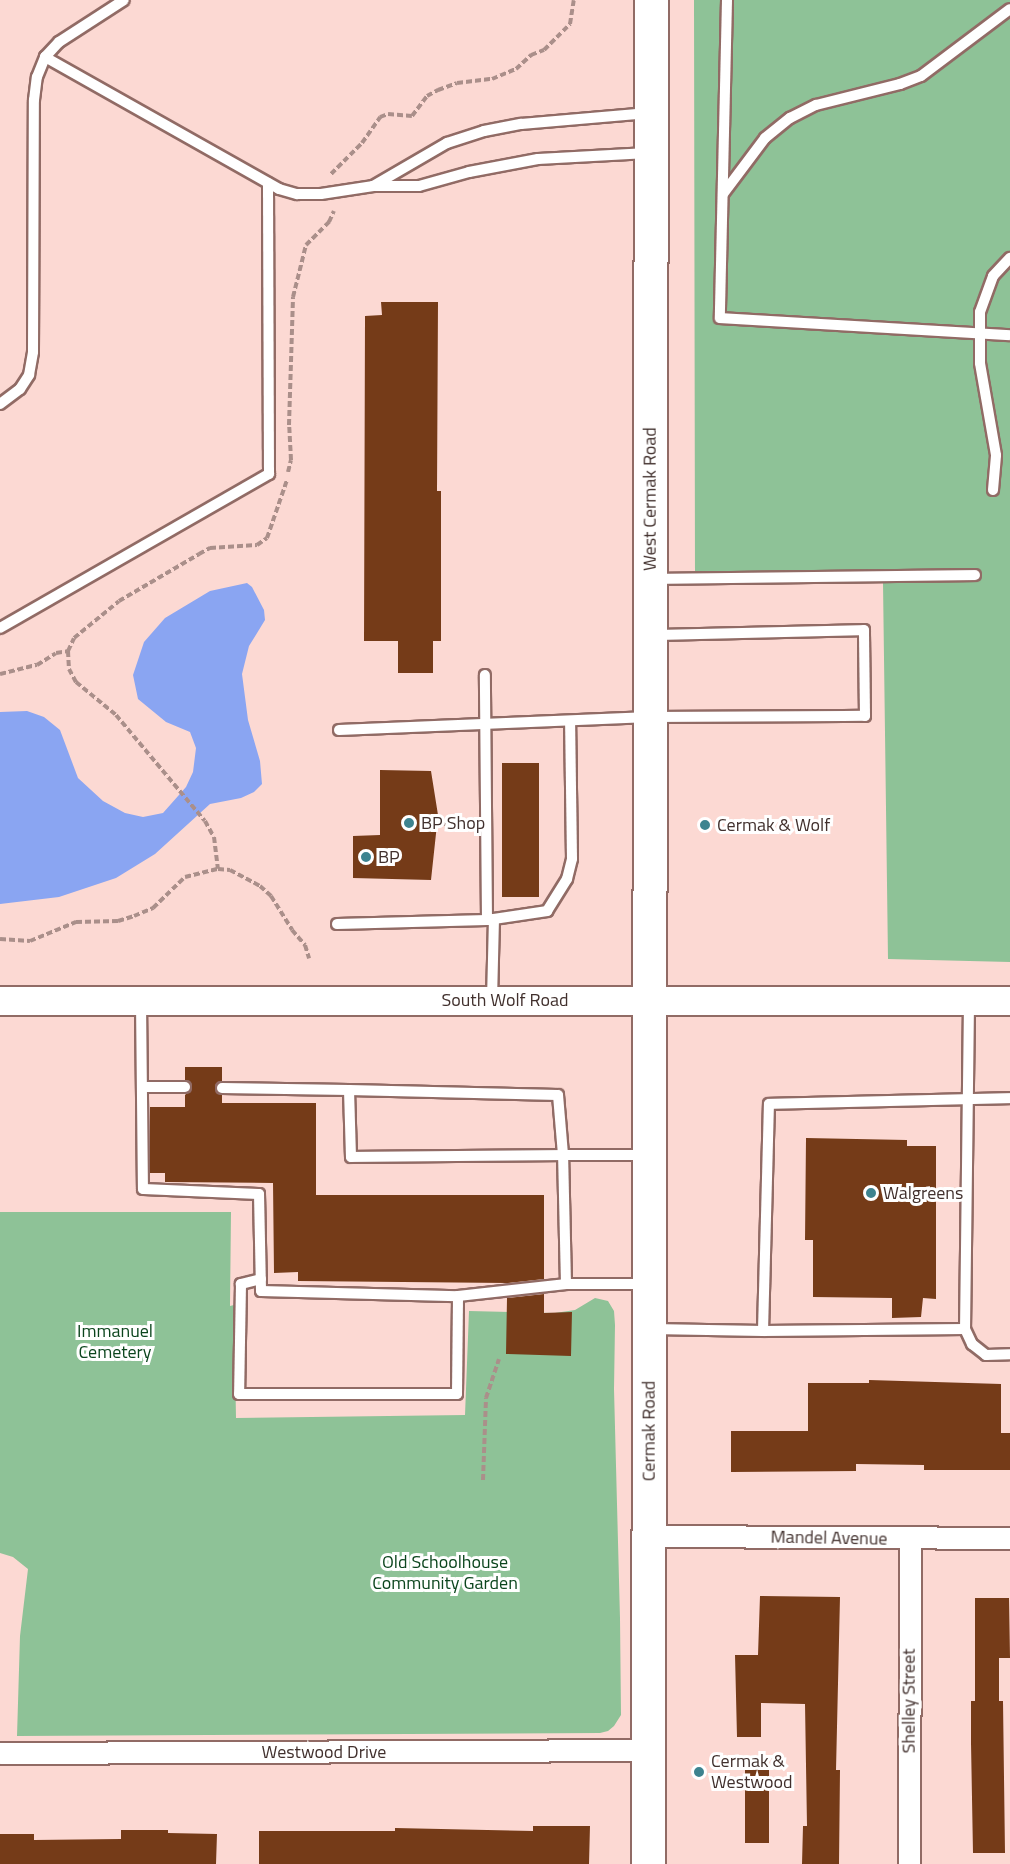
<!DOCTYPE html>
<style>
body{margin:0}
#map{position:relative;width:1010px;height:1864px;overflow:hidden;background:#fcd9d3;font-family:"Titillium Web",sans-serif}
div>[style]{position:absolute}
.green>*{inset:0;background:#8ec297}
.water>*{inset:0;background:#8aa5f2}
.building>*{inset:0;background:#753b18;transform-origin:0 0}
.path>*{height:4px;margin-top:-2px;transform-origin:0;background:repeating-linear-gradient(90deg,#aa8f8a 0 6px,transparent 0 9px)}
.roads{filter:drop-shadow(2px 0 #916b65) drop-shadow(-2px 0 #916b65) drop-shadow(0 2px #916b65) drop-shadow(0 -2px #916b65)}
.service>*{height:10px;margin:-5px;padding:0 5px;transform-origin:5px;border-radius:5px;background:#fff}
.minor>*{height:21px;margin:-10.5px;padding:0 10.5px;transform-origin:10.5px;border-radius:10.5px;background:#fff}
.secondary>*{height:28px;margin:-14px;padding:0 14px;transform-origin:14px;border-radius:14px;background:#fff}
.primary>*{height:33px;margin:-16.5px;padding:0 16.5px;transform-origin:16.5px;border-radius:16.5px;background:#fff}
.dots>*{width:16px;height:16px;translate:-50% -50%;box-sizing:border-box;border:3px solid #fff;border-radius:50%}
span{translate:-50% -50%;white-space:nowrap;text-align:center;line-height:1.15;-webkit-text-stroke:6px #fff;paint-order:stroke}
.street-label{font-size:18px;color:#41302d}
.poi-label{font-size:18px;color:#41302d}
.left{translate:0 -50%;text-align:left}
.park-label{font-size:18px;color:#0b451d}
</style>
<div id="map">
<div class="green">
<div style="clip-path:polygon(694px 0,1010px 0,1010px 962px,888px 959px,883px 583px,695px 585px)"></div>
<div style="clip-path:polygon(0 1212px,231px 1212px,230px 1306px,234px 1305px,236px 1418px,465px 1415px,469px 1311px,555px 1313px,575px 1310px,595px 1298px,608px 1301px,614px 1311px,615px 1325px,614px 1389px,620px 1618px,621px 1715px,614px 1726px,608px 1731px,600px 1733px,17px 1736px,20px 1636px,28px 1569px,13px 1557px,0 1553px)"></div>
</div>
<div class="water">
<div style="clip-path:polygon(247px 583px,252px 587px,264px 610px,265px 620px,249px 646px,242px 674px,248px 720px,260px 761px,262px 784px,254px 792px,241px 798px,210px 804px,155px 854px,116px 878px,59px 897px,0 904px,0 712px,27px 711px,44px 717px,60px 730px,78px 778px,103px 801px,125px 813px,143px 817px,163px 813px,186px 787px,193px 772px,196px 748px,190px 732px,166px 722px,138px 699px,133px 675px,144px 642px,165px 618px,210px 591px)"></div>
</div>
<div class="building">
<div style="clip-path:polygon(381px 302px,438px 302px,437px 491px,441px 491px,441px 641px,433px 641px,433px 673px,398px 673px,398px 641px,364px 641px,365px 316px,382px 315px)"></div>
<div style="left:502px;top:763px;width:37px;height:134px"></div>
<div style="clip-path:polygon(380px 770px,431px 771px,438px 815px,431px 880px,353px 878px,353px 836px,380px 835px)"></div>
<div style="clip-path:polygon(185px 1067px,222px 1067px,222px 1081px,216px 1084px,215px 1088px,222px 1095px,222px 1103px,316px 1103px,316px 1195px,544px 1195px,544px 1279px,508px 1283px,298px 1281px,298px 1272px,274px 1273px,273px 1183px,165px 1182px,165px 1173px,150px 1173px,150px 1107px,185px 1107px,185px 1095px,192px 1088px,191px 1083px,185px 1080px)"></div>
<div style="clip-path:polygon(806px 1138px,907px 1140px,907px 1146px,936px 1146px,936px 1299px,923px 1298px,921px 1317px,892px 1318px,892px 1298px,813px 1297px,813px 1240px,805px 1240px)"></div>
<div style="clip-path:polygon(544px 1294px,544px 1313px,572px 1312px,571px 1356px,506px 1354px,507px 1298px)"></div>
<div style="clip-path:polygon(869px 1380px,1001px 1384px,1001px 1433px,1010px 1433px,1010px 1470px,924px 1470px,924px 1465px,856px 1464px,856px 1471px,731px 1472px,731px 1431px,808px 1431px,808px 1383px,869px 1383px)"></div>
<div style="clip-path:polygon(760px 1596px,840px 1597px,836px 1770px,840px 1770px,839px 1864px,802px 1864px,803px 1826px,807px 1826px,805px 1704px,761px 1703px,761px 1737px,737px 1737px,735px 1655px,758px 1655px)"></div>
<div style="clip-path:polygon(975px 1598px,1009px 1598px,1010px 1658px,999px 1658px,999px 1701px,1003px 1701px,1005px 1853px,973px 1853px,971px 1743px,971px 1701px,975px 1701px)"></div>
<div style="left:745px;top:1764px;width:24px;height:79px"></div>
<div style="clip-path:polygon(533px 1826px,590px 1826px,589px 1864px,259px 1864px,259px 1831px,395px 1831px,395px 1828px,533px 1831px)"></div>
<div style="clip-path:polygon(121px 1830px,168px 1830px,168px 1833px,217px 1834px,216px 1864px,0 1864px,0 1834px,34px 1834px,34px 1840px,121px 1839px)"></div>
</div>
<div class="path">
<div style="left:331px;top:174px;width:44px;rotate:-45deg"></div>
<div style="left:362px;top:143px;width:32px;rotate:-55deg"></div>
<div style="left:380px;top:117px;width:9px;rotate:-21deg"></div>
<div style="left:388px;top:114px;width:24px;rotate:5deg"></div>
<div style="left:412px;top:116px;width:25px;rotate:-53deg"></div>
<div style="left:427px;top:96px;width:13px;rotate:-29deg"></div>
<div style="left:438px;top:90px;width:20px;rotate:-20deg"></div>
<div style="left:457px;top:83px;width:35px;rotate:-7deg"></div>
<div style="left:492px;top:79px;width:26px;rotate:-23deg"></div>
<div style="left:516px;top:69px;width:21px;rotate:-43deg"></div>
<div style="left:531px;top:55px;width:14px;rotate:-21deg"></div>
<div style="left:544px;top:50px;width:37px;rotate:-45deg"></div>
<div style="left:570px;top:24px;width:24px;rotate:-81deg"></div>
<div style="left:288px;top:472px;width:12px;rotate:-76deg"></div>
<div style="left:291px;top:460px;width:35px;rotate:-93deg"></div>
<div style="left:289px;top:425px;width:128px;rotate:-88.2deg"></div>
<div style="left:293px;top:297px;width:54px;rotate:-76deg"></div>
<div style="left:306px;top:245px;width:33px;rotate:-45deg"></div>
<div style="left:329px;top:222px;width:12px;rotate:-66deg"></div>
<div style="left:68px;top:651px;width:14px;rotate:-65deg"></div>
<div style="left:74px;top:638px;width:58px;rotate:-39.4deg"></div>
<div style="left:119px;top:601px;width:93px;rotate:-30.4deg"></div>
<div style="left:199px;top:554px;width:13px;rotate:-29deg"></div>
<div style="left:210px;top:548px;width:47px;rotate:-3.7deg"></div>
<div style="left:257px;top:545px;width:12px;rotate:-35deg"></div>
<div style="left:267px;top:538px;width:61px;rotate:-71deg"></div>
<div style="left:0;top:674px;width:38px;rotate:-14deg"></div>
<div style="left:37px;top:665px;width:22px;rotate:-32deg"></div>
<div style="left:56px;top:653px;width:12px;rotate:-9deg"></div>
<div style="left:68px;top:651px;width:18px;rotate:87deg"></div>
<div style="left:69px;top:669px;width:15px;rotate:62deg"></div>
<div style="left:76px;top:682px;width:52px;rotate:39.5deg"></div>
<div style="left:116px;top:715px;width:138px;rotate:50deg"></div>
<div style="left:205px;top:821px;width:18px;rotate:61deg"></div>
<div style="left:214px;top:837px;width:32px;rotate:83deg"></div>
<div style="left:441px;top:824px;width:29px;rotate:-2deg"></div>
<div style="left:0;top:939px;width:30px;rotate:4deg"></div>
<div style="left:30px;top:941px;width:50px;rotate:-22.4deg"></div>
<div style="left:76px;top:922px;width:42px;rotate:-1.4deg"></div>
<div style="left:118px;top:921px;width:17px;rotate:-17deg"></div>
<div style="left:134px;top:916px;width:21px;rotate:-23deg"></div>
<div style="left:153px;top:908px;width:45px;rotate:-44.1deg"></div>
<div style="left:185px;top:877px;width:34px;rotate:-14deg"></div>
<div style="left:218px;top:869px;width:12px;rotate:5deg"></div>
<div style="left:230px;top:870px;width:34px;rotate:28deg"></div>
<div style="left:260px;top:886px;width:15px;rotate:42deg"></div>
<div style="left:271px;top:896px;width:40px;rotate:58deg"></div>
<div style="left:292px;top:930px;width:20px;rotate:49deg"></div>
<div style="left:305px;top:945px;width:14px;rotate:73deg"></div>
<div style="left:483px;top:1480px;width:82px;rotate:-87.9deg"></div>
<div style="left:486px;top:1398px;width:41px;rotate:-71.6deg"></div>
</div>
<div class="roads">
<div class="service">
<div style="left:727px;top:0;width:318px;rotate:91.3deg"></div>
<div style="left:720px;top:318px;width:290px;rotate:3.4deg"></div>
<div style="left:45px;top:57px;width:269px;rotate:29.4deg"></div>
<div style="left:279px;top:189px;width:19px;rotate:16deg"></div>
<div style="left:297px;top:194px;width:24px"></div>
<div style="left:321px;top:194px;width:53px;rotate:-8.7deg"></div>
<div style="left:373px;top:186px;width:46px"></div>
<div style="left:419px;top:186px;width:52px;rotate:-15.6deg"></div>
<div style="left:469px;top:172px;width:70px;rotate:-10.7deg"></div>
<div style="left:538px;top:159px;width:110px;rotate:-3.1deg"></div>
<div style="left:373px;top:186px;width:86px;rotate:-30.2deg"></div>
<div style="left:447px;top:143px;width:39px;rotate:-18deg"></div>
<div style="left:484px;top:131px;width:38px;rotate:-11deg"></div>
<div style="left:521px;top:124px;width:128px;rotate:-4.9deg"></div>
<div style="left:723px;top:194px;width:70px;rotate:-53.1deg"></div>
<div style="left:765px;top:138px;width:32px;rotate:-39deg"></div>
<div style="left:790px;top:118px;width:29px;rotate:-27deg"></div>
<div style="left:816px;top:105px;width:87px;rotate:-14deg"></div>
<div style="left:900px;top:84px;width:22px;rotate:-21deg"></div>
<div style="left:921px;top:76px;width:111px;rotate:-37deg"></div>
<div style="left:0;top:404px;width:25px;rotate:-37deg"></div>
<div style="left:20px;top:389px;width:17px;rotate:-57deg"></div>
<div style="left:29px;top:375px;width:23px;rotate:-80deg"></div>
<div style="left:33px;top:352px;width:252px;rotate:-89.8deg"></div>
<div style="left:34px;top:100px;width:23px;rotate:-83deg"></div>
<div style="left:37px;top:77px;width:22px;rotate:-68deg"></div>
<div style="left:45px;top:57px;width:21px;rotate:-47deg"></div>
<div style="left:59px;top:42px;width:77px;rotate:-32.9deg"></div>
<div style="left:993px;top:490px;width:35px;rotate:-85deg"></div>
<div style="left:996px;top:455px;width:93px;rotate:-99.9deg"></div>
<div style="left:980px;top:363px;width:51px;rotate:-90deg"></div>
<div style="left:980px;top:312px;width:38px;rotate:-70deg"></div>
<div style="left:993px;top:276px;width:25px;rotate:-47deg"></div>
<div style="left:653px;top:579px;width:322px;rotate:-0.7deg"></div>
<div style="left:0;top:628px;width:310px;rotate:-29.8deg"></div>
<div style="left:269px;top:474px;width:291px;rotate:-90.2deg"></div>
<div style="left:339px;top:730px;width:311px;rotate:-2.4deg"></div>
<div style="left:650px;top:717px;width:215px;rotate:-0.3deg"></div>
<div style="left:865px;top:716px;width:86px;rotate:-90.7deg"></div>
<div style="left:864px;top:630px;width:212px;rotate:178.6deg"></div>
<div style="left:487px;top:920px;width:61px;rotate:-8.5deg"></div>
<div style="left:547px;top:911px;width:38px;rotate:-58deg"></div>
<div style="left:567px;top:879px;width:21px;rotate:-76deg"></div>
<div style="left:572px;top:859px;width:138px;rotate:-90.8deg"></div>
<div style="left:337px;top:924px;width:150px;rotate:-1.5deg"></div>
<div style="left:487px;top:920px;width:245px;rotate:-90.5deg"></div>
<div style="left:492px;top:1000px;width:81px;rotate:-88.6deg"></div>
<div style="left:141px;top:1002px;width:187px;rotate:89.4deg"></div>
<div style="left:143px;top:1189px;width:116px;rotate:2.5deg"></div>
<div style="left:259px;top:1194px;width:97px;rotate:88.8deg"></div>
<div style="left:261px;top:1291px;width:197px;rotate:1.5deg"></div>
<div style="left:458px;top:1296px;width:109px;rotate:-6.3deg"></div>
<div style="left:969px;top:1003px;width:326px;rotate:90.7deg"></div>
<div style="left:965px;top:1329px;width:17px;rotate:65deg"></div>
<div style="left:972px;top:1344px;width:18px;rotate:38deg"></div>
<div style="left:986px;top:1355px;width:24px;rotate:-2deg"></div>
<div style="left:142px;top:1087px;width:43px"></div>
<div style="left:222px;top:1088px;width:127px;rotate:0.9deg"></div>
<div style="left:349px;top:1090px;width:209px;rotate:1.4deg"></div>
<div style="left:558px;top:1095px;width:60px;rotate:85.2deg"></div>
<div style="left:563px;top:1155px;width:212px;rotate:179.5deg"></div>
<div style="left:351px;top:1157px;width:67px;rotate:-91.7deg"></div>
<div style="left:261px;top:1279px;width:21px;rotate:166deg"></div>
<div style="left:241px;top:1284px;width:110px;rotate:91deg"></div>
<div style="left:239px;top:1394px;width:218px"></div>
<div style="left:457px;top:1394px;width:98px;rotate:-89.4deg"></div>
<div style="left:644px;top:1284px;width:78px;rotate:180deg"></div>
<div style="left:566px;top:1284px;width:129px;rotate:-91.3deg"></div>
<div style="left:563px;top:1155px;width:83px"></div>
<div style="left:652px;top:1329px;width:111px;rotate:1deg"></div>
<div style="left:965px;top:1329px;width:202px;rotate:179.4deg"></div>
<div style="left:763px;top:1331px;width:227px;rotate:-88.5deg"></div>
<div style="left:769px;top:1104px;width:241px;rotate:-1.4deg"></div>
</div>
<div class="minor">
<div style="left:649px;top:1536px;width:361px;rotate:0.3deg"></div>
<div style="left:0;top:1753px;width:649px;rotate:-0.26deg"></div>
<div style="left:909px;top:1864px;width:326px;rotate:-89.8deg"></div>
</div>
<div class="secondary">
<div style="left:0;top:1001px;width:1010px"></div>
</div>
<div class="primary">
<div style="left:648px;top:1864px;width:1864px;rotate:-89.91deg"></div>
</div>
</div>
<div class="dots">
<div style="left:409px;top:823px;background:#3d838f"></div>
<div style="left:705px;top:825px;background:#3d838f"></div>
<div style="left:366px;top:857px;background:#3d838f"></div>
<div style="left:871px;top:1193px;background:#3d838f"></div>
<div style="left:699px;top:1772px;background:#3d838f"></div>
</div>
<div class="street-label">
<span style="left:650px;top:499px;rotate:-90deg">West Cermak Road</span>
<span style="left:505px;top:1000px">South Wolf Road</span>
<span style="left:649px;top:1431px;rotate:-90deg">Cermak Road</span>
<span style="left:829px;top:1538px;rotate:1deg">Mandel Avenue</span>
<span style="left:909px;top:1701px;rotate:-90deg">Shelley Street</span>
<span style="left:324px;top:1752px">Westwood Drive</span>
</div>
<div class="poi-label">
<span class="left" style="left:421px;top:823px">BP Shop</span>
<span class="left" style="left:717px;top:825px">Cermak &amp; Wolf</span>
<span class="left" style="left:378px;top:857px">BP</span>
<span class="left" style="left:883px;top:1193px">Walgreens</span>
<span class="left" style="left:711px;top:1772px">Cermak &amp;<br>Westwood</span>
</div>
<div class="park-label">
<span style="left:115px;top:1342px">Immanuel<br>Cemetery</span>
<span style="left:445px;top:1573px">Old Schoolhouse<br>Community Garden</span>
</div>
</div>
